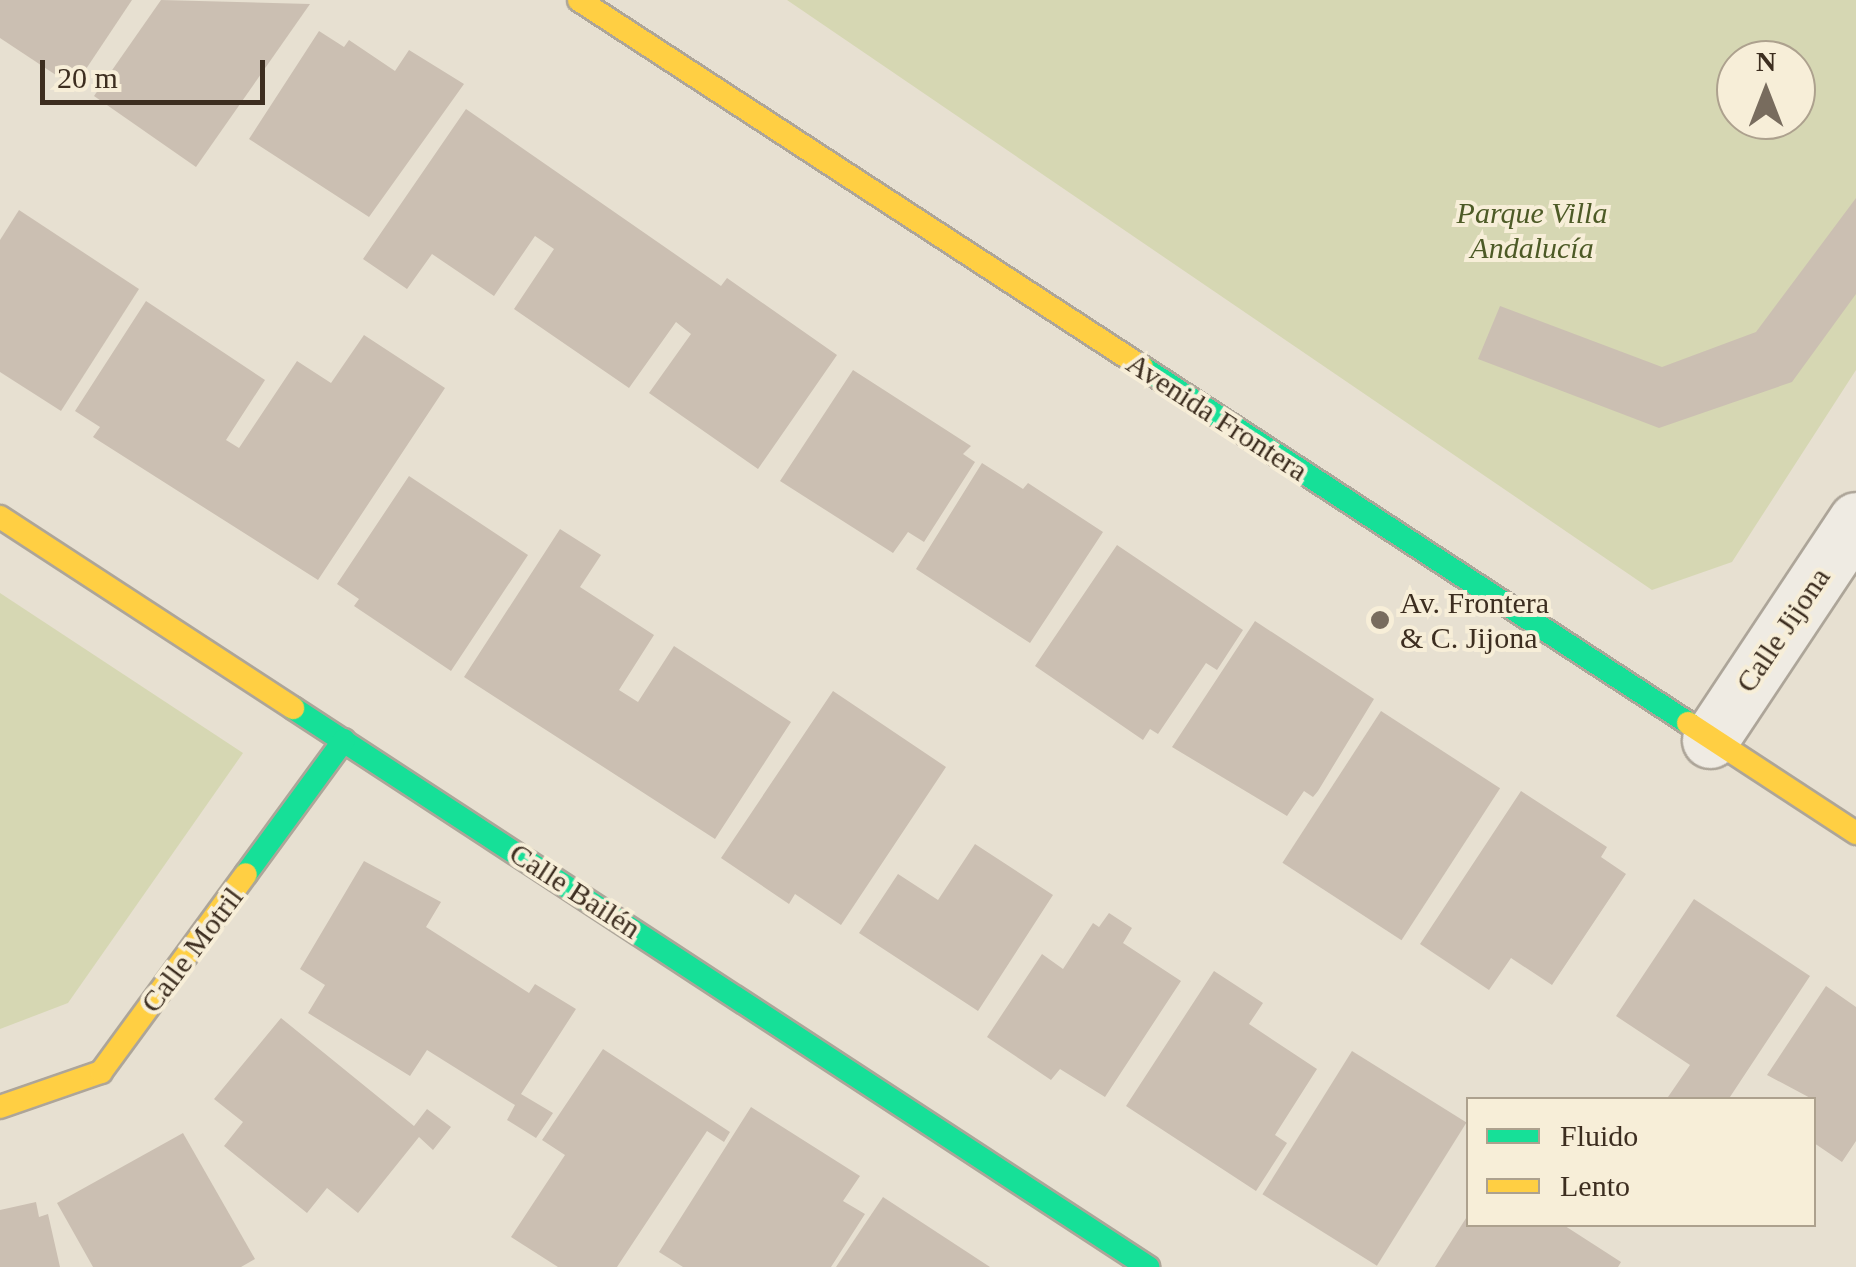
<!DOCTYPE html>
<meta charset="utf-8">
<style>
body{margin:0}
#map{position:relative;width:1856px;height:1267px;overflow:hidden;background:#e7e0d1;font-family:"Times New Roman",serif}
div>[style]{position:absolute}
.green>*{inset:0;background:#d6d7b3}
.building>*{inset:0;background:#cbbfb2;transform-origin:0 0}
.roads{filter:drop-shadow(2px 0 #ada599) drop-shadow(-2px 0 #ada599) drop-shadow(0 2px #ada599) drop-shadow(0 -2px #ada599)}
.street>*{height:55px;margin:-27.5px;padding:0 27.5px;transform-origin:27.5px;border-radius:27.5px;background:#efebe3}
.fast>*{height:22px;margin:-11px;padding:0 11px;transform-origin:11px;border-radius:11px;background:#16e098}
.slow>*{height:22px;margin:-11px;padding:0 11px;transform-origin:11px;border-radius:11px;background:#ffcf43}
.dots>*{width:28px;height:28px;translate:-50% -50%;box-sizing:border-box;border:5px solid #f7eed8;border-radius:50%}
span{translate:-50% -50%;white-space:nowrap;text-align:center;line-height:1.15;-webkit-text-stroke:8px #f7eed8;paint-order:stroke}
.park-label{font-size:30px;color:#4d5a26;font-style:italic}
.street-label{font-size:30px;color:#3d2e20}
.poi-label{font-size:30px;color:#3d2e20}
.left{translate:0 -50%;text-align:left}
.legend{position:absolute;left:1466px;top:1097px;width:350px;height:130px;box-sizing:border-box;background:#f7eed8;border:2px solid #ada18e;margin:0;padding:12px 18px;list-style:none;font-size:30px;color:#3d2e20}
.legend li{display:flex;align-items:center;gap:20px;height:50px}
.legend b{width:50px;border:2px solid #ada18e}
.north{position:absolute;left:1716px;top:40px;width:100px;height:100px;box-sizing:border-box;background:#f7eed8;border:2px solid #ada18e;border-radius:50%;rotate:0deg;font-size:28px;font-weight:700;line-height:40px;text-align:center;color:#3d2e20}
.north::after{content:'';display:block;margin:auto;width:35px;height:45px;background:#786c5e;clip-path:polygon(50% 0,100% 100%,50% 72%,0 100%)}
.scale{position:absolute;left:40px;top:60px;width:225px;height:45px;box-sizing:border-box;border:5px solid #3d2e20;border-top:0;padding-left:12px;font-size:30px;line-height:35px;white-space:nowrap;color:#3d2e20;-webkit-text-stroke:8px #f7eed8;paint-order:stroke}
</style>
<div id="map">
<div class="green">
<div style="clip-path:polygon(evenodd,787px 0,1856px 0,1856px 370px,1732px 562px,1652px 590px,787px 0,1736px 60px,1796px 60px,1796px 120px,1736px 120px,1736px 60px)"></div>
<div style="clip-path:polygon(0 593px,243px 753px,68px 1003px,0 1029px)"></div>
</div>
<div class="building">
<div style="clip-path:polygon(0 0,132px 0,74px 87px,0 38px)"></div>
<div style="clip-path:polygon(161px 0,310px 4px,196px 167px,94px 96px)"></div>
<div style="clip-path:polygon(319px 31px,344px 47px,349px 40px,395px 71px,409px 50px,464px 84px,369px 217px,249px 139px)"></div>
<div style="clip-path:polygon(466px 109px,721px 286px,727px 278px,837px 355px,758px 469px,649px 393px,691px 334px,676px 322px,629px 388px,514px 309px,554px 249px,535px 236px,494px 296px,432px 254px,407px 289px,363px 259px)"></div>
<div style="clip-path:polygon(1856px 198px,1856px 294px,1792px 382px,1659px 428px,1478px 359px,1500px 306px,1662px 367px,1756px 332px)"></div>
<div style="clip-path:polygon(19px 210px,139px 289px,61px 411px,0 372px,0 240px)"></div>
<div style="clip-path:polygon(146px 301px,265px 380px,226px 440px,239px 448px,297px 361px,331px 383px,364px 335px,445px 388px,318px 580px,93px 437px,100px 427px,75px 411px)"></div>
<div style="clip-path:polygon(853px 370px,971px 446px,963px 454px,975px 462px,924px 542px,908px 532px,893px 553px,780px 481px)"></div>
<div style="clip-path:polygon(982px 463px,1023px 489px,1028px 483px,1103px 532px,1030px 643px,916px 569px)"></div>
<div style="clip-path:polygon(409px 476px,528px 555px,451px 671px,354px 606px,359px 599px,337px 584px)"></div>
<div style="clip-path:polygon(560px 529px,601px 555px,580px 587px,654px 635px,619px 690px,638px 702px,674px 646px,791px 722px,715px 839px,464px 677px)"></div>
<div style="clip-path:polygon(1117px 545px,1243px 630px,1217px 670px,1206px 663px,1158px 734px,1150px 729px,1143px 740px,1035px 666px)"></div>
<div style="clip-path:polygon(1255px 621px,1374px 699px,1318px 791px,1313px 797px,1304px 791px,1287px 816px,1172px 747px)"></div>
<div style="clip-path:polygon(833px 691px,946px 767px,841px 925px,795px 894px,789px 904px,721px 858px)"></div>
<div style="left:1381px;top:711px;width:142px;height:181px;rotate:33deg"></div>
<div style="clip-path:polygon(1521px 791px,1607px 847px,1601px 857px,1626px 874px,1552px 985px,1511px 958px,1489px 990px,1420px 944px)"></div>
<div style="clip-path:polygon(975px 844px,1053px 895px,978px 1011px,859px 933px,898px 874px,938px 900px)"></div>
<div style="clip-path:polygon(364px 861px,441px 902px,426px 927px,529px 993px,535px 984px,576px 1009px,521px 1094px,553px 1113px,536px 1138px,507px 1120px,515px 1105px,427px 1050px,410px 1076px,308px 1013px,325px 985px,300px 969px)"></div>
<div style="clip-path:polygon(1694px 899px,1810px 976px,1728px 1100px,1668px 1097px,1690px 1065px,1616px 1016px)"></div>
<div style="clip-path:polygon(1109px 913px,1132px 928px,1123px 943px,1181px 981px,1105px 1097px,1060px 1069px,1051px 1080px,987px 1037px,1042px 954px,1063px 969px,1093px 923px,1099px 927px)"></div>
<div style="clip-path:polygon(1214px 971px,1263px 1003px,1249px 1024px,1317px 1069px,1275px 1135px,1287px 1143px,1256px 1191px,1126px 1106px)"></div>
<div style="clip-path:polygon(1826px 986px,1856px 1007px,1856px 1141px,1842px 1162px,1814px 1143px,1814px 1100px,1767px 1075px)"></div>
<div style="clip-path:polygon(281px 1018px,414px 1126px,427px 1109px,451px 1127px,433px 1150px,419px 1137px,358px 1213px,327px 1188px,307px 1213px,224px 1146px,243px 1122px,214px 1099px)"></div>
<div style="clip-path:polygon(603px 1049px,730px 1132px,724px 1142px,707px 1131px,617px 1267px,558px 1267px,511px 1237px,565px 1155px,542px 1140px)"></div>
<div style="left:1352px;top:1051px;width:135px;height:169px;rotate:32deg"></div>
<div style="clip-path:polygon(751px 1107px,860px 1176px,843px 1201px,865px 1214px,831px 1267px,683px 1267px,659px 1252px)"></div>
<div style="clip-path:polygon(183px 1133px,255px 1259px,241px 1267px,93px 1267px,57px 1203px)"></div>
<div style="clip-path:polygon(883px 1197px,990px 1267px,836px 1267px)"></div>
<div style="clip-path:polygon(36px 1202px,39px 1217px,48px 1214px,60px 1267px,0 1267px,0 1210px)"></div>
<div style="clip-path:polygon(1468px 1215px,1468px 1224px,1562px 1224px,1621px 1262px,1618px 1267px,1435px 1267px)"></div>
</div>
<div class="roads">
<div class="street">
<div style="left:1710px;top:740px;width:264px;rotate:-56.4deg"></div>
</div>
<div class="fast">
<div style="left:1142px;top:367px;width:652px;rotate:33.1deg"></div>
<div style="left:293px;top:708px;width:1022px;rotate:33.18deg"></div>
<div style="left:246px;top:874px;width:166px;rotate:-53.8deg"></div>
</div>
<div class="slow">
<div style="left:579px;top:0;width:672px;rotate:33.1deg"></div>
<div style="left:0;top:517px;width:350px;rotate:33.1deg"></div>
<div style="left:1688px;top:723px;width:201px;rotate:33.2deg"></div>
<div style="left:0;top:1107px;width:107px;rotate:-19.1deg"></div>
<div style="left:101px;top:1072px;width:245px;rotate:-53.8deg"></div>
</div>
</div>
<div class="dots">
<div style="left:1380px;top:620px;background:#786c5e"></div>
</div>
<div class="park-label">
<span style="left:1532px;top:230px">Parque Villa<br>Andalucía</span>
</div>
<div class="street-label">
<span style="left:1217px;top:417px;rotate:33deg">Avenida Frontera</span>
<span style="left:1783px;top:630px;rotate:-56deg">Calle Jijona</span>
<span style="left:575px;top:891px;rotate:33deg">Calle Bailén</span>
<span style="left:192px;top:950px;rotate:-53deg">Calle Motril</span>
</div>
<div class="poi-label">
<span class="left" style="left:1400px;top:620px">Av. Frontera<br>&amp; C. Jijona</span>
</div>
<ul class="legend">
<li><b style="height:12px;background:#16e098"></b>Fluido</li>
<li><b style="height:12px;background:#ffcf43"></b>Lento</li>
</ul>
<div class="north">N</div>
<div class="scale">20 m</div>
</div>
